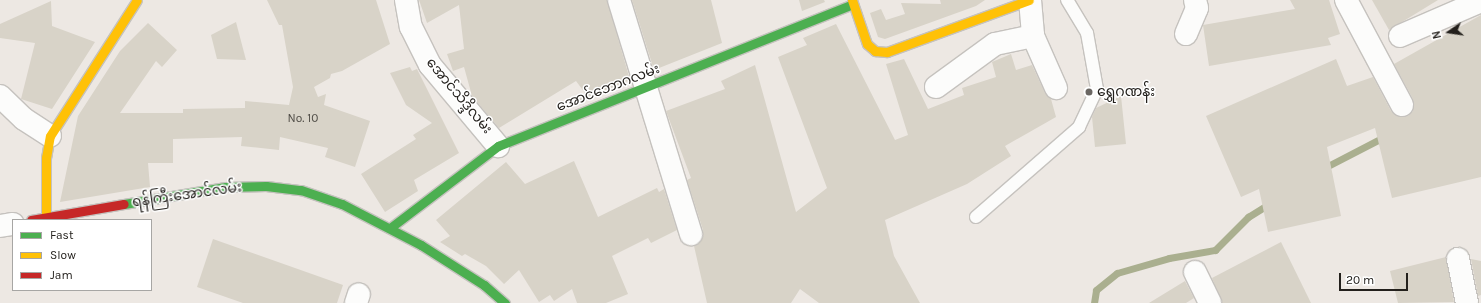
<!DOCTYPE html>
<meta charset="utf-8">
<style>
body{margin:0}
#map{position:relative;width:1481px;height:303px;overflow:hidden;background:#ede8e3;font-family:Karla,"Noto Sans Myanmar",sans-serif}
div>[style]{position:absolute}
.stream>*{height:7px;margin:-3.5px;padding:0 3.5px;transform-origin:3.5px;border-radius:3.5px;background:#aaaf8f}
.building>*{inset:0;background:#d8d3c8}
.roads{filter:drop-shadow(1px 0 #c5c2be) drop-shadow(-1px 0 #c5c2be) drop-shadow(0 1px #c5c2be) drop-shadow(0 -1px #c5c2be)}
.lane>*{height:12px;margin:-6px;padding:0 6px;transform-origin:6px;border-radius:6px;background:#fcfcfb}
.street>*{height:22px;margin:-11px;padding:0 11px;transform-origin:11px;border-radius:11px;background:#fcfcfb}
.fast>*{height:9px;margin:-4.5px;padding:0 4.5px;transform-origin:4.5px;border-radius:4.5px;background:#4caf50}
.slow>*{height:9px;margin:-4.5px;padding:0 4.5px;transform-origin:4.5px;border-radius:4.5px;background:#ffc107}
.jam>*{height:9px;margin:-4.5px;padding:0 4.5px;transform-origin:4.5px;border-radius:4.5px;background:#c62828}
.dots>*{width:11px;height:11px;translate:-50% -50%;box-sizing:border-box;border:2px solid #fff;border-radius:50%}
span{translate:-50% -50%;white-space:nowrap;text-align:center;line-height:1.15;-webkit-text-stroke:3px #fff;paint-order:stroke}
.number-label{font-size:12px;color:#504d47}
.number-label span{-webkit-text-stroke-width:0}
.street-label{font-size:14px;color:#23201c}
.poi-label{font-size:14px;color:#23201c}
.left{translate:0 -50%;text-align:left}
.legend{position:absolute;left:12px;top:219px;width:140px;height:72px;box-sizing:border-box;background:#fff;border:1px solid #a7a6a4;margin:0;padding:5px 7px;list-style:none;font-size:12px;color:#23201c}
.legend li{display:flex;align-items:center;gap:8px;height:20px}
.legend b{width:20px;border:1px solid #a7a6a4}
.north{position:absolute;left:1429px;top:12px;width:40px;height:40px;-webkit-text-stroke:3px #fff;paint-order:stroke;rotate:257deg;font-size:11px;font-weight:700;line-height:16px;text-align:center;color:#23201c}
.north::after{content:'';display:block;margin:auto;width:14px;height:18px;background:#23201c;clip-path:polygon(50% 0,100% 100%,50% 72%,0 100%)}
.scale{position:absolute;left:1339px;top:273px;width:69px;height:18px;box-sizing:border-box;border:2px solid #23201c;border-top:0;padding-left:5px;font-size:12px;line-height:14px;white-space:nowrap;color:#23201c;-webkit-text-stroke:3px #fff;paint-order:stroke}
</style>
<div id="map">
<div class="stream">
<div style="left:1322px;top:169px;width:72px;rotate:-27.3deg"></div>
<div style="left:1094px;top:303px;width:13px;rotate:-81deg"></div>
<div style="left:1096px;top:290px;width:27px;rotate:-39deg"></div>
<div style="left:1117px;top:273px;width:54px;rotate:-16.1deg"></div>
<div style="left:1169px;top:258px;width:47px;rotate:-9.9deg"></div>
<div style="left:1215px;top:250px;width:47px;rotate:-45deg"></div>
<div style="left:1248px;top:217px;width:26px;rotate:-32deg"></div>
</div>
<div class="building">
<div style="clip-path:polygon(267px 0,376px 0,390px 44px,342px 71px,331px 74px,330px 78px,314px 87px,318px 97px,326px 94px,324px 105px,370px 121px,355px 167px,325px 157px,328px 148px,280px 137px,279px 150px,241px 146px,242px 137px,173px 139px,173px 163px,148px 163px,150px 187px,60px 202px,78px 116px,120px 51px,148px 23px,177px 50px,162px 67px,156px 61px,120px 113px,183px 113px,183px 109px,245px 108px,245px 101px,289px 105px,293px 87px,282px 25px,279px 25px)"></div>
<div style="clip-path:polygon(419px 0,607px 0,630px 80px,576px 102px,585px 93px,576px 81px,499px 128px,472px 96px,464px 67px,453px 71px,447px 54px,464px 49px,459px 5px,427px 23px)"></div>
<div style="clip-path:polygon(632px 0,711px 0,722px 43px,654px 70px)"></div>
<div style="clip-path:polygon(799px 0,824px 0,825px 2px,802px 11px)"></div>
<div style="clip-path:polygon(940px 0,985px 0,976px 6px,885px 39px,878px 37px,870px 13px,881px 9px,886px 20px,905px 14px,901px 3px,941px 4px)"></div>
<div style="clip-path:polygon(1290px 0,1329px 0,1340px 34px,1328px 38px,1331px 45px,1209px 66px,1203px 25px,1295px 9px)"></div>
<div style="clip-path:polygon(1372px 0,1438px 0,1389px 30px)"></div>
<div style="clip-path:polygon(51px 1px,52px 26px,95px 42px,52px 109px,21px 99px,35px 43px,0 38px,0 24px)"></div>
<div style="clip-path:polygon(1481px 15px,1481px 177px,1392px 198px,1375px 128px,1327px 147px,1341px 216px,1268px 232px,1259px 189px,1241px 197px,1206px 116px,1336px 59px,1347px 86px,1373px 77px,1391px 111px,1401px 117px,1408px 116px,1413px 111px,1413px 99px,1394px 64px)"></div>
<div style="clip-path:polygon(236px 22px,246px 60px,217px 59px,211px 35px)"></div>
<div style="clip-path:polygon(836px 24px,895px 140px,908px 135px,886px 64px,904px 59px,928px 109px,964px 95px,962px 88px,996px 77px,992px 62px,1011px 54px,1016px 70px,1032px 65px,1045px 93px,1051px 99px,1056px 117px,1005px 146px,1011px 156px,967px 184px,885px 220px,894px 256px,920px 303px,819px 303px,800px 289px,791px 303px,707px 303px,694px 246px,700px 242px,703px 230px,687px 180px,691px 178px,666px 111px,725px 89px,721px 81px,755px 65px,796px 212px,827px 188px,778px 57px,807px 45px,803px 38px)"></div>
<div style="clip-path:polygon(410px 67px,412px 71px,417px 69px,459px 153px,414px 180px,418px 191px,385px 212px,361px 174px,416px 139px,413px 135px,432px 123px,406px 105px,390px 73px)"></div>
<div style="clip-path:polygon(1121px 96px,1126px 144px,1095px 147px,1092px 117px,1096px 108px)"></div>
<div style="clip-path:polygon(574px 161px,598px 217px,657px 188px,659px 192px,664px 189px,677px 230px,651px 243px,648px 238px,612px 256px,628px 294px,606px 303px,577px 303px,572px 289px,554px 301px,550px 295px,539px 302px,519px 270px,504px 284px,486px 266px,465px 254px,462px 256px,440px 242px,450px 236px,436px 220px,506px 162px,525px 184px)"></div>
<div style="clip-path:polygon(213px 239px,343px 285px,337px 303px,243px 303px,197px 287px)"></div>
<div style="clip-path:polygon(1281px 242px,1311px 303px,1222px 303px,1212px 278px)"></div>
<div style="clip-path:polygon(1446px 257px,1454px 302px,1398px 303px,1390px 271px)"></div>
<div style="clip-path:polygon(1471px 259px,1481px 261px,1481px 295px,1478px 296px)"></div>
<div style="clip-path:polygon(1185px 281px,1194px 298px,1186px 303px,1149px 303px)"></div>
</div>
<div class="roads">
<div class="lane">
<div style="left:976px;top:217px;width:137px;rotate:-41.1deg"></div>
<div style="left:1079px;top:127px;width:42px;rotate:-64.7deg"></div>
<div style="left:1097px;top:89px;width:57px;rotate:-100.1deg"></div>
<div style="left:1087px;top:33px;width:39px;rotate:-121deg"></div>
</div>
<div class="street">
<div style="left:406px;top:0;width:27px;rotate:80deg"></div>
<div style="left:411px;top:27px;width:42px;rotate:63.4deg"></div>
<div style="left:430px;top:65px;width:106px;rotate:50deg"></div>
<div style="left:619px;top:0;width:245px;rotate:72.9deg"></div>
<div style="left:1030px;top:0;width:36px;rotate:85deg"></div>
<div style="left:1346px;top:0;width:119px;rotate:61.9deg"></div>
<div style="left:1186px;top:34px;width:28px;rotate:-67deg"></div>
<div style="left:1197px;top:8px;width:8px;rotate:-104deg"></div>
<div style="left:1400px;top:36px;width:88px;rotate:-23.4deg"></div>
<div style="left:936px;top:87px;width:73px;rotate:-36.1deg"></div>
<div style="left:995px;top:44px;width:39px;rotate:-12deg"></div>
<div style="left:1033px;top:36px;width:57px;rotate:66.1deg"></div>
<div style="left:0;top:96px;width:33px;rotate:44deg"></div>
<div style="left:24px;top:119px;width:31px;rotate:33deg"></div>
<div style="left:0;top:226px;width:13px;rotate:-9deg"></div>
<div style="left:1458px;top:259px;width:45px;rotate:78.4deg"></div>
<div style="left:1195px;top:272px;width:34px;rotate:64deg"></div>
<div style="left:356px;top:303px;width:9px;rotate:-72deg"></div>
</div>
<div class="fast">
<div style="left:124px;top:204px;width:103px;rotate:-9.5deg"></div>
<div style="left:226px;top:187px;width:40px;rotate:-1.4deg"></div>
<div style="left:266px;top:186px;width:35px;rotate:7deg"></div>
<div style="left:301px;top:190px;width:43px;rotate:18.9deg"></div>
<div style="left:342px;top:204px;width:89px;rotate:27.4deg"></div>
<div style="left:421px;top:245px;width:75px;rotate:32.4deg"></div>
<div style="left:484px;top:285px;width:28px;rotate:41deg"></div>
<div style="left:390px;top:228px;width:136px;rotate:-37.2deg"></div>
<div style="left:498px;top:146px;width:382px;rotate:-21.8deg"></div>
</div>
<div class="slow">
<div style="left:852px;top:0;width:46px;rotate:71.2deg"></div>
<div style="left:867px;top:44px;width:11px;rotate:41deg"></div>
<div style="left:875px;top:51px;width:12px;rotate:5deg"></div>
<div style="left:887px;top:52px;width:151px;rotate:-20.1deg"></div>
<div style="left:46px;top:217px;width:59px;rotate:-90deg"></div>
<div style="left:46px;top:158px;width:22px;rotate:-80deg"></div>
<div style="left:50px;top:136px;width:161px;rotate:-57.4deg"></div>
</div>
<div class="jam">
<div style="left:31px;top:220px;width:94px;rotate:-9.8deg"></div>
</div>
</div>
<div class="dots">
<div style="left:1089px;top:92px;background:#6a6662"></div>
</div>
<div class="number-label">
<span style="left:303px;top:119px">No. 10</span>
</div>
<div class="street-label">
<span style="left:608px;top:88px;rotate:-21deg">အောင်ဘောဂလမ်း</span>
<span style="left:459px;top:96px;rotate:50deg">အောင်သိဒ္ဒိလမ်း</span>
<span style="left:187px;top:195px;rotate:-8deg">ရန်ကြီးအောင်လမ်း</span>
</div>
<div class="poi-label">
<span class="left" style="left:1097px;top:92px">ရွှေဂဏန်း</span>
</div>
<ul class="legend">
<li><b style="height:5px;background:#4caf50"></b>Fast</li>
<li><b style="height:5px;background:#ffc107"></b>Slow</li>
<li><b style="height:5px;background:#c62828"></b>Jam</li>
</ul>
<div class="north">N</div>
<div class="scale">20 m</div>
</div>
